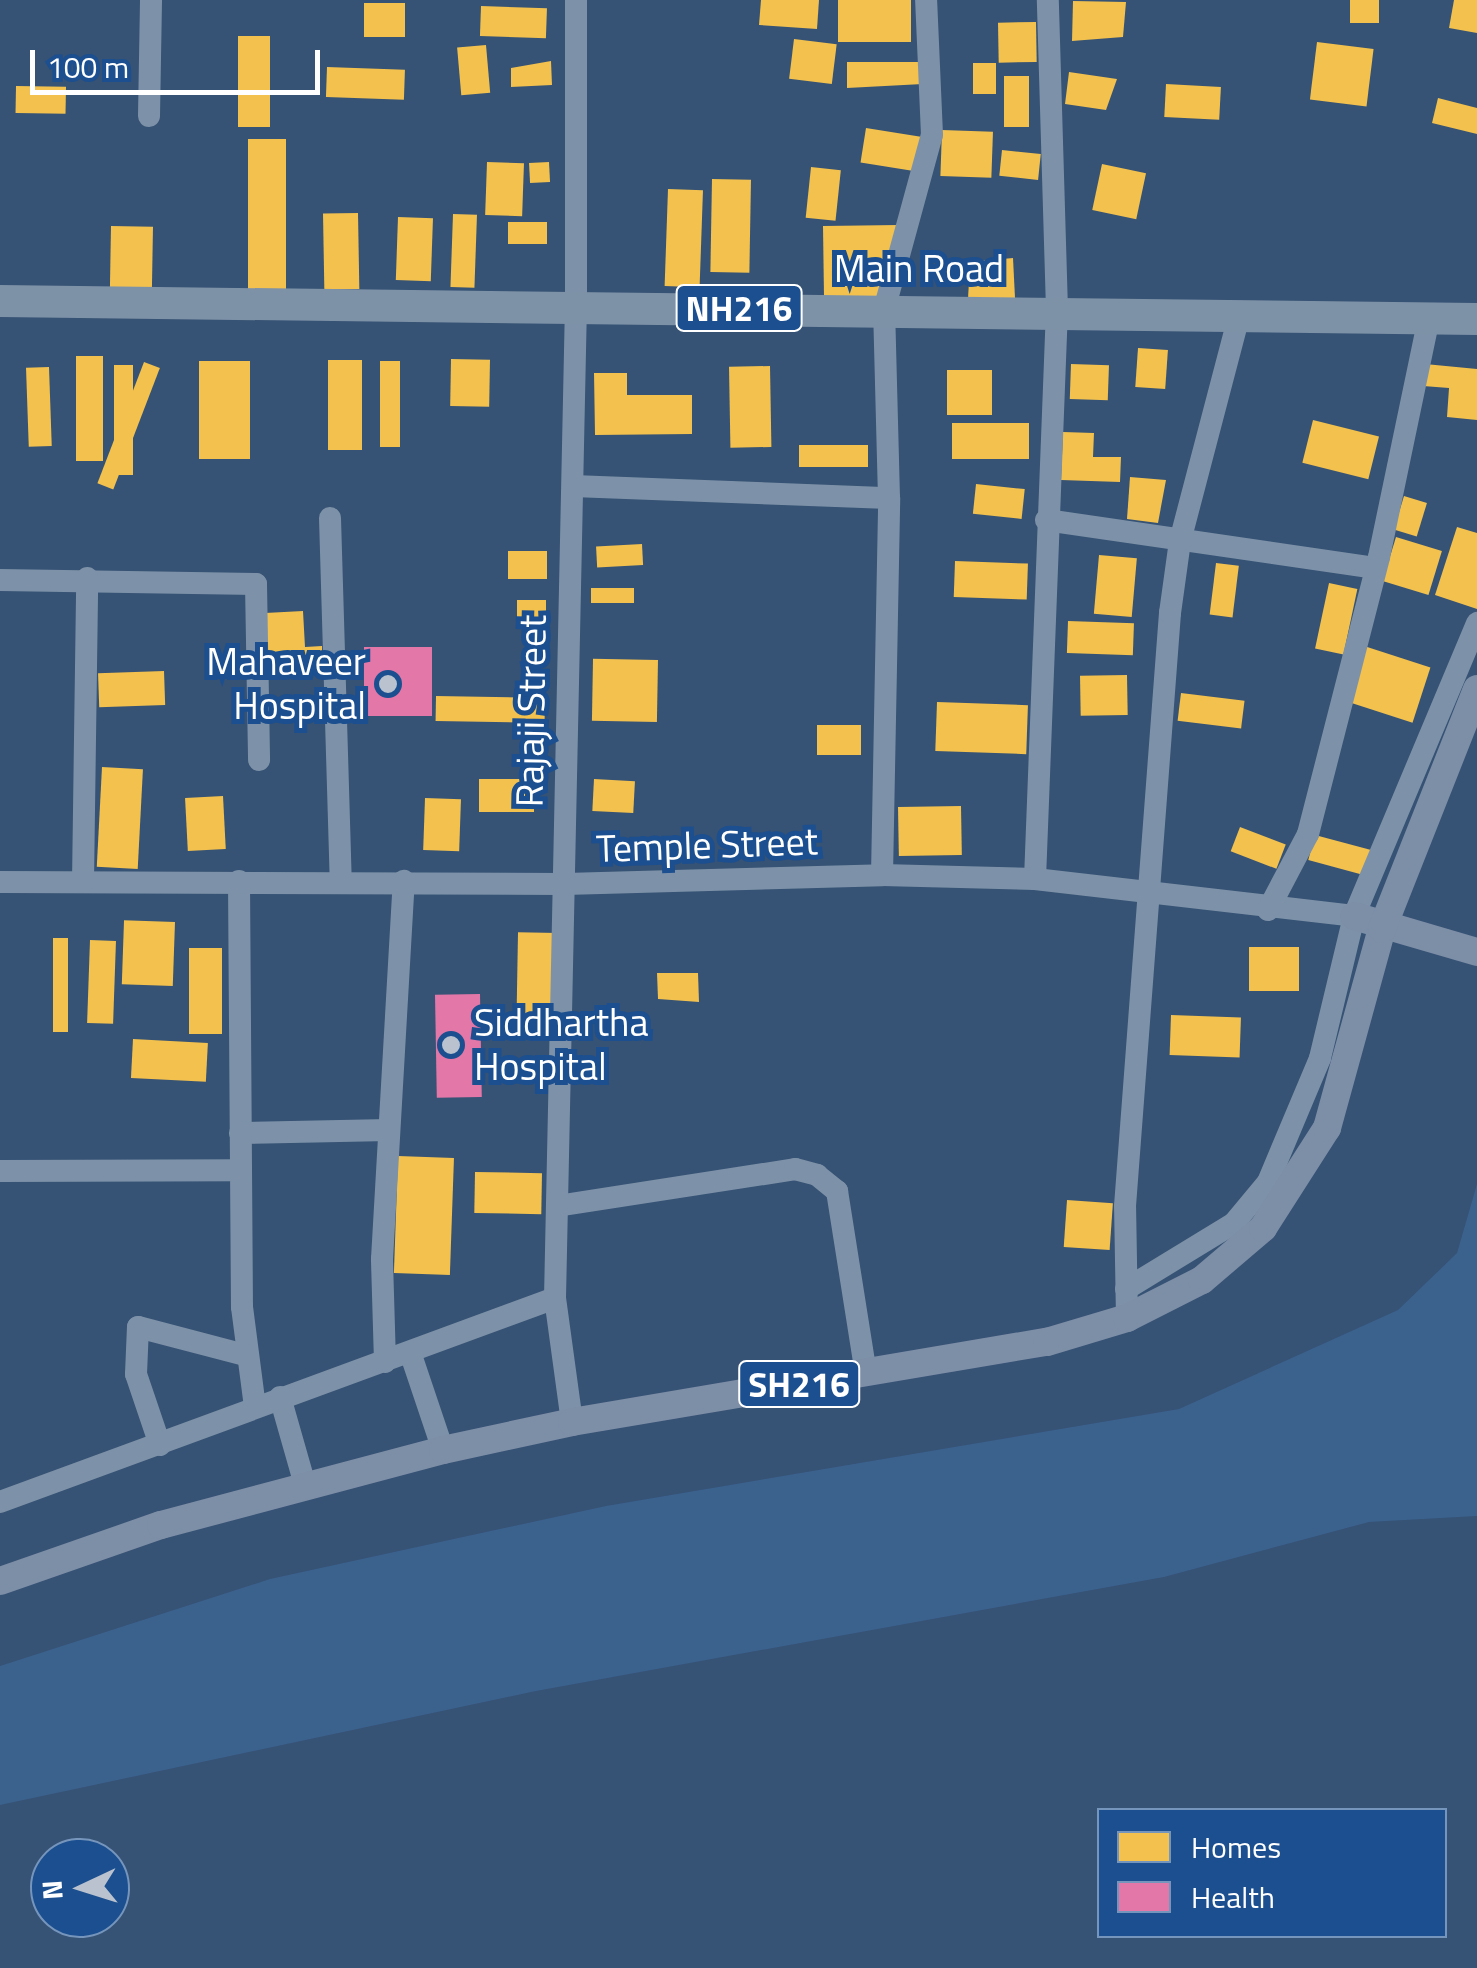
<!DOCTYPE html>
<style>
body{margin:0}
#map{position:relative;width:1477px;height:1968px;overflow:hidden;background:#365274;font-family:"Titillium Web",sans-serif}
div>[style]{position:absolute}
.water>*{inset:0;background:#3b618d}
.homes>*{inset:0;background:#f2c14e;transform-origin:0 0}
.health>*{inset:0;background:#e377a8;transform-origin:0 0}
.minor>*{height:22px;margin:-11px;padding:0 11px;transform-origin:11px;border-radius:11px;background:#7d92a8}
.major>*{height:28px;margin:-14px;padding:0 14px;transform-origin:14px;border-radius:14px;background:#7d8ea7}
.highway>*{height:32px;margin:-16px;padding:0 16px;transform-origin:16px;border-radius:16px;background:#7e92a7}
.dots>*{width:28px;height:28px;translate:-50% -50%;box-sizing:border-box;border:5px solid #1b4f8f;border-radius:50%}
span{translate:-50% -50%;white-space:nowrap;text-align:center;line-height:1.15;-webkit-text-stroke:10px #1b4f8f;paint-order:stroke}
.shield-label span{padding:2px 8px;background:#1b4f8f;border:2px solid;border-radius:8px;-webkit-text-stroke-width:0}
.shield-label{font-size:35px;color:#fff;font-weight:700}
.street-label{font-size:38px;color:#fff}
.poi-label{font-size:38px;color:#fff}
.right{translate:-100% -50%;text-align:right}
.left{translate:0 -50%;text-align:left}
.legend{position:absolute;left:1097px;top:1808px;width:350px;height:130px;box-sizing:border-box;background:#1b4f8f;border:2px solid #7695bc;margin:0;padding:12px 18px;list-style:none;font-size:30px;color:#fff}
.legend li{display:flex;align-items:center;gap:20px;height:50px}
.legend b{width:50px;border:2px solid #7695bc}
.north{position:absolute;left:30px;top:1838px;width:100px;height:100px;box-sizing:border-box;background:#1b4f8f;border:2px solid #7695bc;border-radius:50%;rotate:266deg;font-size:28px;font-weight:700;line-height:40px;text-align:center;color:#fff}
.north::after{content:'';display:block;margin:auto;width:35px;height:45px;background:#b9c2ce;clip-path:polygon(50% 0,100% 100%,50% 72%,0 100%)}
.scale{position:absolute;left:30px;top:50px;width:290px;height:45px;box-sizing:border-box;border:5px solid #fff;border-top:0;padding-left:12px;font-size:30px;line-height:35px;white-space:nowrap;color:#fff;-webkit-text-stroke:8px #1b4f8f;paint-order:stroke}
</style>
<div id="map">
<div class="water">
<div style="clip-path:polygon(1477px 1184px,1477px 1516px,1369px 1522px,1164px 1577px,536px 1691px,0 1805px,0 1666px,270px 1579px,606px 1506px,1179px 1409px,1398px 1310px,1457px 1253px)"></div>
</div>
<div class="homes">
<div style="clip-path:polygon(761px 0,819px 0,817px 29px,759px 25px)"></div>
<div style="left:838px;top:0;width:73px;height:42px"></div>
<div style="left:1350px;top:0;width:29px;height:23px"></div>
<div style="clip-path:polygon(1454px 0,1477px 0,1477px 33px,1449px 28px)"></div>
<div style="clip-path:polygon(1073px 1px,1126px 2px,1123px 37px,1072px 41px)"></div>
<div style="left:364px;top:3px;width:41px;height:34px"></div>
<div style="left:481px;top:6px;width:66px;height:30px;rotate:2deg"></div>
<div style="left:1036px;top:22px;width:40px;height:38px;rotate:89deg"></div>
<div style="left:238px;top:36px;width:32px;height:91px"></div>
<div style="left:794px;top:39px;width:43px;height:40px;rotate:7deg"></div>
<div style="left:1317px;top:42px;width:57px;height:58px;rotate:7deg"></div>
<div style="left:486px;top:45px;width:48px;height:29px;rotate:85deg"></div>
<div style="clip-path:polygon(551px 61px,552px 85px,511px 87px,511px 68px)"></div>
<div style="clip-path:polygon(847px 62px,923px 62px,923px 84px,847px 88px)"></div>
<div style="left:996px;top:63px;width:31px;height:23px;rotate:90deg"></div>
<div style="left:327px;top:67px;width:78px;height:30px;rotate:2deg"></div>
<div style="clip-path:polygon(1069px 72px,1117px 79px,1106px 110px,1065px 104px)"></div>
<div style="left:1004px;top:76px;width:25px;height:51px"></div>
<div style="left:1166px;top:84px;width:55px;height:33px;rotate:3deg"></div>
<div style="left:16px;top:86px;width:50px;height:27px;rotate:1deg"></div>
<div style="clip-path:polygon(1438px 98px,1477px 108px,1477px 134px,1432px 123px)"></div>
<div style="left:866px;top:128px;width:57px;height:35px;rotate:9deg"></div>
<div style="left:942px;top:130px;width:51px;height:46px;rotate:2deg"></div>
<div style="left:248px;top:139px;width:38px;height:154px"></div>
<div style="left:1002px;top:150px;width:39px;height:26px;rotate:6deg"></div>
<div style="left:487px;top:162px;width:37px;height:53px;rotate:2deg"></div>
<div style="left:549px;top:162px;width:20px;height:20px;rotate:87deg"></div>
<div style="left:1102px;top:164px;width:45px;height:47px;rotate:12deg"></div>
<div style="left:811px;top:167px;width:30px;height:51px;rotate:6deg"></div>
<div style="left:712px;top:179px;width:39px;height:93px;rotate:1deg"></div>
<div style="left:668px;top:189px;width:35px;height:97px;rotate:2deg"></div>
<div style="left:358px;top:213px;width:76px;height:35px;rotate:89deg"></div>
<div style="left:453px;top:214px;width:24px;height:73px;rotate:2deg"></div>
<div style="left:398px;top:217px;width:35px;height:63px;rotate:2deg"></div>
<div style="left:508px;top:222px;width:39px;height:22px"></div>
<div style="clip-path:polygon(898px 225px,880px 296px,824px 297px,823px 226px)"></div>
<div style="left:111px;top:226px;width:42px;height:64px;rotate:1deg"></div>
<div style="clip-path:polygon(1013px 258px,1015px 298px,968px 299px,970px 262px)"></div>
<div style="left:1138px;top:348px;width:30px;height:39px;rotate:4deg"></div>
<div style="left:76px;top:356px;width:27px;height:105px"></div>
<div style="left:451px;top:359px;width:39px;height:47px;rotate:1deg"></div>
<div style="left:328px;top:360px;width:34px;height:90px"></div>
<div style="left:199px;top:361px;width:51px;height:98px"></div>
<div style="left:380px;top:361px;width:20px;height:86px"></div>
<div style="left:144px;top:362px;width:17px;height:130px;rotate:21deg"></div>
<div style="left:1071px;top:364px;width:38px;height:35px;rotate:2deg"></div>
<div style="clip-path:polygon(1425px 364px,1477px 369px,1477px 420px,1447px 417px,1449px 388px,1423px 386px)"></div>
<div style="left:114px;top:365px;width:19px;height:110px"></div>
<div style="left:770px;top:366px;width:81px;height:41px;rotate:89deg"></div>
<div style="left:49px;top:367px;width:79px;height:23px;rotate:88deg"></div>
<div style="left:947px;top:370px;width:45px;height:45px"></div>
<div style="clip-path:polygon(594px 373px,627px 373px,627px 395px,692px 395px,692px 434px,595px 435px)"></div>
<div style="left:1313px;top:420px;width:68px;height:44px;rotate:14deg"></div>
<div style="left:952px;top:423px;width:77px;height:36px"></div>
<div style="clip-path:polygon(1063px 432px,1094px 433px,1093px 457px,1121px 457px,1120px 482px,1061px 480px)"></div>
<div style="left:799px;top:445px;width:69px;height:22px"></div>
<div style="clip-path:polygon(1130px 477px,1166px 480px,1158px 523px,1127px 519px)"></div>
<div style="left:976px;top:484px;width:49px;height:30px;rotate:6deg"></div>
<div style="left:1404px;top:496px;width:24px;height:35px;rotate:17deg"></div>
<div style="clip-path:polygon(1457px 527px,1477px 533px,1477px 609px,1435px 595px)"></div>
<div style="left:1396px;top:537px;width:48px;height:46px;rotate:17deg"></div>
<div style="left:642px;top:544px;width:21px;height:46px;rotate:87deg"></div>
<div style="left:508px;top:551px;width:39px;height:28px"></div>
<div style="left:1099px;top:555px;width:38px;height:59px;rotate:5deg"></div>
<div style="left:955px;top:561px;width:73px;height:36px;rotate:2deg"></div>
<div style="left:1216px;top:563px;width:23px;height:52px;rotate:7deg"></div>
<div style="left:1329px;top:583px;width:29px;height:67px;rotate:12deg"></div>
<div style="left:591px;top:588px;width:43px;height:15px"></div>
<div style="left:517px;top:600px;width:29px;height:26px"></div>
<div style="clip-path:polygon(303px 611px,305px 647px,322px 646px,322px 660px,267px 663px,265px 613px)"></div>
<div style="left:1068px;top:621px;width:66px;height:32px;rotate:2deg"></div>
<div style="left:1361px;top:645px;width:73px;height:58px;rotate:18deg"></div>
<div style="left:658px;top:660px;width:62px;height:65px;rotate:91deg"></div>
<div style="left:164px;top:671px;width:34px;height:66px;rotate:88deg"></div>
<div style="left:1127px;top:675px;width:40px;height:47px;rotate:89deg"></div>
<div style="left:1181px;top:693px;width:64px;height:28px;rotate:7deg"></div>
<div style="left:436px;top:696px;width:109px;height:25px;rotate:1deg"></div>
<div style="left:937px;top:702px;width:91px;height:49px;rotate:2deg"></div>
<div style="left:861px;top:725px;width:30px;height:44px;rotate:90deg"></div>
<div style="left:102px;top:767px;width:41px;height:100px;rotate:3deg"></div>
<div style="left:479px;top:779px;width:55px;height:33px"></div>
<div style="left:594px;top:779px;width:41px;height:32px;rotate:3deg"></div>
<div style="left:223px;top:796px;width:53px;height:38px;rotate:87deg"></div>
<div style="left:425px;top:798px;width:36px;height:52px;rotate:2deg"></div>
<div style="left:961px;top:806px;width:49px;height:63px;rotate:89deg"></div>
<div style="left:1240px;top:827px;width:49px;height:26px;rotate:21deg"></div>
<div style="left:1315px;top:835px;width:60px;height:26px;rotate:15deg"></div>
<div style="left:175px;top:922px;width:64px;height:51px;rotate:92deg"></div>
<div style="left:558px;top:933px;width:86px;height:40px;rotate:91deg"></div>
<div style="left:53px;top:938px;width:15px;height:94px"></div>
<div style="left:90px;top:940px;width:26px;height:83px;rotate:2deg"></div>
<div style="left:1249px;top:947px;width:50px;height:44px"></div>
<div style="left:189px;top:948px;width:33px;height:86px"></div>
<div style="clip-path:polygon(657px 973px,698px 973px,699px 1002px,658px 999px)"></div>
<div style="left:1171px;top:1015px;width:70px;height:40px;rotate:2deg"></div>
<div style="left:133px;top:1039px;width:75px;height:39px;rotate:3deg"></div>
<div style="left:398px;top:1156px;width:56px;height:117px;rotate:2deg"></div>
<div style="left:475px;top:1172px;width:67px;height:41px;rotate:1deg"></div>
<div style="left:1067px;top:1200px;width:46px;height:47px;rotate:4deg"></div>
</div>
<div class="health">
<div style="left:364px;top:647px;width:68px;height:69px"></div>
<div style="left:480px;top:994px;width:103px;height:45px;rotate:89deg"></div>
</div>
<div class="minor">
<div style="left:149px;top:116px;width:116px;rotate:-89deg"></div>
<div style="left:573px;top:486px;width:316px;rotate:2.2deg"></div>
<div style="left:330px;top:518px;width:361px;rotate:88.3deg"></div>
<div style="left:1046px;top:520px;width:332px;rotate:8.3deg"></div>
<div style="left:0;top:580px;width:256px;rotate:0.9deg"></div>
<div style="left:256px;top:584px;width:176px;rotate:89deg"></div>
<div style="left:882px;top:875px;width:377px;rotate:-88.9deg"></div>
<div style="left:889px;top:498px;width:188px;rotate:-91.5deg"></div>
<div style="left:884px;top:310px;width:181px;rotate:-74.7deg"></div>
<div style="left:932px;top:135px;width:135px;rotate:-92.5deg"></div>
<div style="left:1035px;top:879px;width:569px;rotate:-87.79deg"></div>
<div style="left:1057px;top:310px;width:310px;rotate:-91.7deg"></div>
<div style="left:239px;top:881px;width:426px;rotate:89.6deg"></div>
<div style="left:242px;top:1307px;width:101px;rotate:82.6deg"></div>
<div style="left:0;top:882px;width:565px;rotate:0.2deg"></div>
<div style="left:565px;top:884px;width:317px;rotate:-1.6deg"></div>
<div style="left:882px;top:875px;width:153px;rotate:1.5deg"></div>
<div style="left:1035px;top:879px;width:321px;rotate:6.6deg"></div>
<div style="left:83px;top:882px;width:304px;rotate:-89.2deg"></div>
<div style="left:1268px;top:910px;width:86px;rotate:-62.2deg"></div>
<div style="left:1308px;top:834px;width:286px;rotate:-75.6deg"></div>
<div style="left:1379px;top:557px;width:244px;rotate:-78.2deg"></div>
<div style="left:240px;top:1133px;width:149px;rotate:-1.2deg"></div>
<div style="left:0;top:1171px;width:240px;rotate:-0.2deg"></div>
<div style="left:557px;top:1206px;width:241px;rotate:-8.8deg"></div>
<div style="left:795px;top:1169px;width:23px;rotate:15deg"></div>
<div style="left:817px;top:1175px;width:26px;rotate:39deg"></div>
<div style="left:837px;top:1191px;width:185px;rotate:81deg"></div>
<div style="left:1126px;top:1289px;width:127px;rotate:-31.4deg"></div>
<div style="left:1234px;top:1223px;width:53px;rotate:-50.3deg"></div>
<div style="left:1268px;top:1182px;width:134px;rotate:-67.2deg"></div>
<div style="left:1320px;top:1058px;width:146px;rotate:-76.5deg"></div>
<div style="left:1354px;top:916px;width:318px;rotate:-67.2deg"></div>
<div style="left:1127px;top:1318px;width:112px;rotate:-91deg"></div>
<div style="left:1125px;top:1206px;width:595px;rotate:-85.66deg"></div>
<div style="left:1170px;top:613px;width:73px;rotate:-82.1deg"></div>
<div style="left:1180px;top:541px;width:237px;rotate:-75.3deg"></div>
<div style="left:411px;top:1355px;width:100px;rotate:71.4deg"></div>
<div style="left:385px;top:1362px;width:103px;rotate:-91.7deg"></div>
<div style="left:382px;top:1259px;width:379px;rotate:-86.7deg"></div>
<div style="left:280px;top:1397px;width:91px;rotate:74.1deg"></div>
<div style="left:572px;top:1422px;width:125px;rotate:-97.8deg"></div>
<div style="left:555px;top:1298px;width:992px;rotate:-88.79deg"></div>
<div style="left:576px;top:306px;width:306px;rotate:-90deg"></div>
<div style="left:160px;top:1445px;width:75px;rotate:-108.7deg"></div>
<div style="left:136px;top:1374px;width:47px;rotate:-87.6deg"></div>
<div style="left:138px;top:1327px;width:111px;rotate:14.7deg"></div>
<div style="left:0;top:1502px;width:591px;rotate:-20.18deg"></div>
</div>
<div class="major">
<div style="left:1354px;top:916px;width:128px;rotate:16.3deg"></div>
<div style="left:0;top:1581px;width:170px;rotate:-19.2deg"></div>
<div style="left:161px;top:1525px;width:292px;rotate:-14.9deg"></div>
<div style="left:443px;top:1450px;width:132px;rotate:-12.2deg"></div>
<div style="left:572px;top:1422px;width:482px;rotate:-9.6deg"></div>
<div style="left:1047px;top:1342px;width:84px;rotate:-16.7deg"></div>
<div style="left:1127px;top:1318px;width:84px;rotate:-26.9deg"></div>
<div style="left:1202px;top:1280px;width:80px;rotate:-40.4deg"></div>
<div style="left:1263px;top:1228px;width:119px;rotate:-57.4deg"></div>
<div style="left:1327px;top:1128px;width:206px;rotate:-74.6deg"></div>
<div style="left:1382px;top:929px;width:258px;rotate:-68.4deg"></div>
</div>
<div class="highway">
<div style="left:0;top:301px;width:1477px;rotate:0.7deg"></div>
</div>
<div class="dots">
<div style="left:388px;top:684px;background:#b9c2ce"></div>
<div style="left:451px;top:1045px;background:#b9c2ce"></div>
</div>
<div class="shield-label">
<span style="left:739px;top:308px">NH216</span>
<span style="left:799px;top:1384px">SH216</span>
</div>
<div class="street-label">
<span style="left:919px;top:269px">Main Road</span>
<span style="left:531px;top:711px;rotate:-89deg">Rajaji Street</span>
<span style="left:707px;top:845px;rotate:-2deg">Temple Street</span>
</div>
<div class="poi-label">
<span class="right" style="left:366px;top:684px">Mahaveer<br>Hospital</span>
<span class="left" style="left:474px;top:1045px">Siddhartha<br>Hospital</span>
</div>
<ul class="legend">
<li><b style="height:28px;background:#f2c14e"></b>Homes</li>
<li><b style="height:28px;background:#e377a8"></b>Health</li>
</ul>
<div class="north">N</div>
<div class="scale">100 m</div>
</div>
